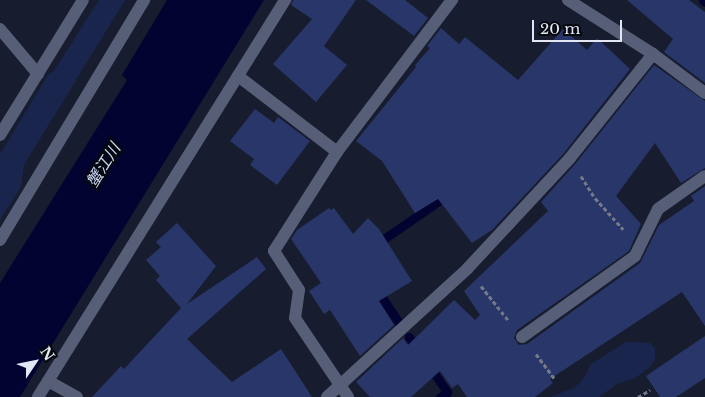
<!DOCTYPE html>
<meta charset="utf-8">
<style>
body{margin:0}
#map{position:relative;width:705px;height:397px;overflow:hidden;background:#171d2e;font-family:"Libre Baskerville","Noto Sans JP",serif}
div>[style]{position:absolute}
.green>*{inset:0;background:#1a254d}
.water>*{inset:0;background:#030332}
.stream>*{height:9px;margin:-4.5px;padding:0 4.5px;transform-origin:4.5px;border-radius:4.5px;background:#030332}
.building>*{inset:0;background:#28366a}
.path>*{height:3px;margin-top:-1.5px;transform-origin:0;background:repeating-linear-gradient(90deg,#757a89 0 4px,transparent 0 6.5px)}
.street>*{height:12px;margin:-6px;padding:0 6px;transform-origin:6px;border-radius:6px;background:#565f77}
span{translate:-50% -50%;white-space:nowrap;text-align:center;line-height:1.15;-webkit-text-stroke:5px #06080f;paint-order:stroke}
.water-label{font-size:16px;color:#cdd9fb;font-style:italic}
.north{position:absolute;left:10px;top:337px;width:50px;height:50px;-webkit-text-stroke:4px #06080f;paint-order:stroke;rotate:56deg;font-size:14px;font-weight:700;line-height:20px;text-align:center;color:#e2e7f3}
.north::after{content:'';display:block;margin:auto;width:18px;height:22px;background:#e2e7f3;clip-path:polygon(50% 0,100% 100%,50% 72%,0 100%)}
.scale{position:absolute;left:532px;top:20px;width:90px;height:22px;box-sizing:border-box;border:2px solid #e2e7f3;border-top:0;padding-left:6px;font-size:15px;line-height:18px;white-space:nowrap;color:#e2e7f3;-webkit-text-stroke:4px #06080f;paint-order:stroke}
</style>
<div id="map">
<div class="green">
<div style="clip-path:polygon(99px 0,125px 0,24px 165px,21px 187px,0 220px,0 154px,48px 75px,54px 71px)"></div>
<div style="clip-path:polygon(626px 342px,650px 343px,655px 348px,655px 359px,650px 367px,635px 378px,617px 384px,599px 397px,550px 397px,574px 388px,584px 378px,591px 364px)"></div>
</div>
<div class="water">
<div style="clip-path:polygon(167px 0,264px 0,20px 397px,0 397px,0 283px,127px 80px,122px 75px)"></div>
</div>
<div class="stream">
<div style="left:703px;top:0;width:3px;rotate:45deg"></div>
<div style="left:375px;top:245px;width:90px;rotate:-34.6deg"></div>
<div style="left:377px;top:290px;width:40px;rotate:56deg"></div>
<div style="left:409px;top:337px;width:17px;rotate:54deg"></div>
<div style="left:429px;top:366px;width:32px;rotate:55deg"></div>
<div style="left:447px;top:392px;width:9px;rotate:144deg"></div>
</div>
<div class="building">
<div style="clip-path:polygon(293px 0,356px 0,324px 46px,347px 65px,316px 102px,273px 64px,312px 19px,291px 5px)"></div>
<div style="clip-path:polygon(366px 0,405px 0,428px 18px,414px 36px)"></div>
<div style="clip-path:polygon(627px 0,689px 0,705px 12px,705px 83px,664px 52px,673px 39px)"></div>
<div style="clip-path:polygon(441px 28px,459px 44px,465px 37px,518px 80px,563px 29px,587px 50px,597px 38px,630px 69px,564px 153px,492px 230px,472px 243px,438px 199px,415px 213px,382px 161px,356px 141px,416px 67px,415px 65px,430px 48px,427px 46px)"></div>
<div style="clip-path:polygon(654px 65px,705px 101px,705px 168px,681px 183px,655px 143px,616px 196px,641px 224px,629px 251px,517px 330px,514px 338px,519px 345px,527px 344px,640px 263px,659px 225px,694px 201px,691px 196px,705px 186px,705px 326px,682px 292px,550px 379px,553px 383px,535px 397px,467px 397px,458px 384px,452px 388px,440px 371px,411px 397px,370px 397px,356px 382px,403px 338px,408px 345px,454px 300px,475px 320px,480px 315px,464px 291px,548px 211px,541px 202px,576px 163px)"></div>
<div style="clip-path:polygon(255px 109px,274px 123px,278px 117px,310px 141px,277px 185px,250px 165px,254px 159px,230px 141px)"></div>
<div style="clip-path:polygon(329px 208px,331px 210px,334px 208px,353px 234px,368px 218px,379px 229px,412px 281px,379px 301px,394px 325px,360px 356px,330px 310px,324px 314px,309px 291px,321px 283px,291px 239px,297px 230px)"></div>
<div style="clip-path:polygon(177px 223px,216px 266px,187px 304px,257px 257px,266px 269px,187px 339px,232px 382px,281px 349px,312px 397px,92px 397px,121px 366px,124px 369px,181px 308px,156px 280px,160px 276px,146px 260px,161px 247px,156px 242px)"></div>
<div style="clip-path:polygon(705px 336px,705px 378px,676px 397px,660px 397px,646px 376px)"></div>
</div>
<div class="path">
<div style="left:581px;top:176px;width:26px;rotate:58deg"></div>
<div style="left:595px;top:198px;width:42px;rotate:47.9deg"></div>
<div style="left:481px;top:286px;width:43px;rotate:51.5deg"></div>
<div style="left:536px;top:354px;width:31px;rotate:53deg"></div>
<div style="left:638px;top:397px;width:14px;rotate:-30deg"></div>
</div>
<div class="street">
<div style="left:568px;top:0;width:101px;rotate:32.4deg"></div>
<div style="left:653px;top:54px;width:65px;rotate:36.9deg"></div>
<div style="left:0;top:29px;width:59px;rotate:49.8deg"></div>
<div style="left:238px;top:76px;width:125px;rotate:37.5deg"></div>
<div style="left:337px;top:152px;width:117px;rotate:122.5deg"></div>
<div style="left:274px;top:251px;width:46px;rotate:57.3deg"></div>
<div style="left:299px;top:290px;width:28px;rotate:98deg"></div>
<div style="left:295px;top:318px;width:95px;rotate:56.1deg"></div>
<div style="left:0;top:135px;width:158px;rotate:-58.4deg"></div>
<div style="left:337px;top:152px;width:191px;rotate:-52.9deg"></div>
<div style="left:0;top:240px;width:280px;rotate:-59deg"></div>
<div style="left:522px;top:337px;width:139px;rotate:-35.6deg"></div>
<div style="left:635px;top:256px;width:52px;rotate:-63.9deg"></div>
<div style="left:658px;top:209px;width:57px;rotate:-35.1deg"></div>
<div style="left:48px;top:381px;width:33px;rotate:29deg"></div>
<div style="left:38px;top:397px;width:468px;rotate:-58.1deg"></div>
<div style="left:327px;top:397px;width:190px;rotate:-42.4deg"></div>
<div style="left:467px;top:269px;width:151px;rotate:-47.1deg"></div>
<div style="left:570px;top:158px;width:133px;rotate:-51.4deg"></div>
</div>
<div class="water-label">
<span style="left:103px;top:165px;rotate:-58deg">蟹江川</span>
</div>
<div class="north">N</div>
<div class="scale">20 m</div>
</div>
